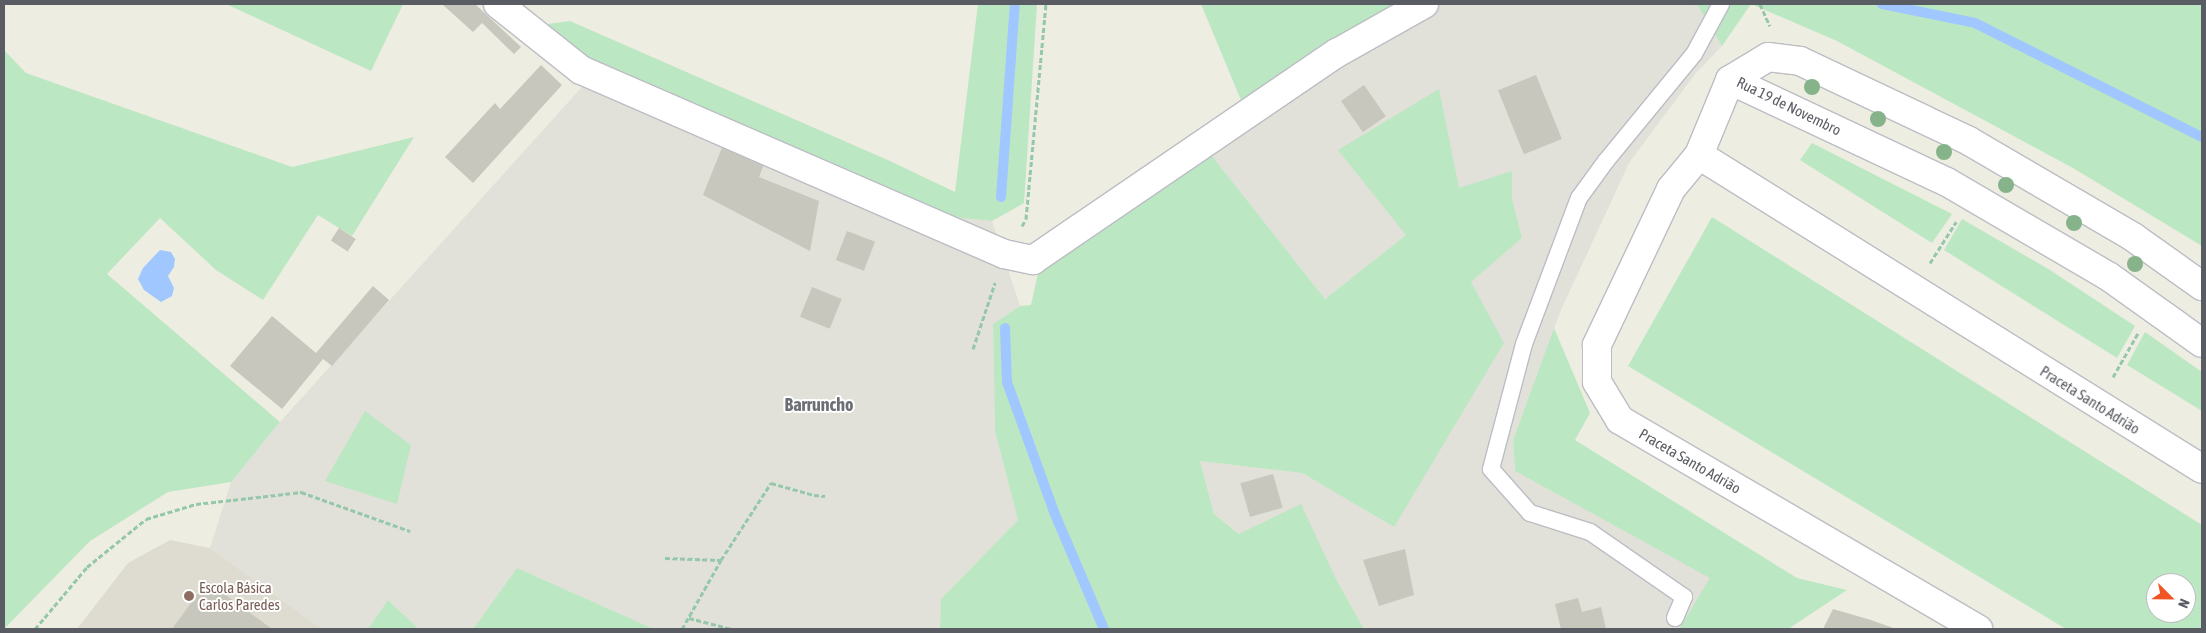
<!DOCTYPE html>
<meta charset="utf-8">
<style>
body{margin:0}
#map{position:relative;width:2206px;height:633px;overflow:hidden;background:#eeede1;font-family:"Asap Condensed",sans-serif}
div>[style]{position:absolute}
.industrial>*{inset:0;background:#e1e0d9}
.education>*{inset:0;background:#dedcd0}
.green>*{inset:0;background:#bce7c3}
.water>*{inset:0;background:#a0c7ff}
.stream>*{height:10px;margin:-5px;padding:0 5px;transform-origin:5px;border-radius:5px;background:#a0c7ff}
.building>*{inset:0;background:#c8c7be;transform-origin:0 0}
.path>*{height:3px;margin-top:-1.5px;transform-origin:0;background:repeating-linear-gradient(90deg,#95c8ab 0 5px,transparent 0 7.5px)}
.roads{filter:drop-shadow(1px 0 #bcbdc4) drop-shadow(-1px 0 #bcbdc4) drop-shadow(0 1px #bcbdc4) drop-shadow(0 -1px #bcbdc4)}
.lane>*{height:16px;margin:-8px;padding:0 8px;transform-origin:8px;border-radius:8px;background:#fff}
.street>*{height:28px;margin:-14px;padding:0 14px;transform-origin:14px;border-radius:14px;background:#fff}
.secondary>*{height:28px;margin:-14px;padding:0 14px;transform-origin:14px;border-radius:14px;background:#fff}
.trees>*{width:16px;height:16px;margin:-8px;border-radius:50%;background:#86b389}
.dots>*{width:14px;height:14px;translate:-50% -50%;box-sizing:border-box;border:2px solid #fff;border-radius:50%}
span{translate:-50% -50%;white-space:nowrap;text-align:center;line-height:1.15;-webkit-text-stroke:4px #fff;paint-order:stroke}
.street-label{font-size:15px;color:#5a5c63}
.education-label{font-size:15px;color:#785e54}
.left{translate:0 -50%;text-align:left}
.quarter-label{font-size:18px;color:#6b6e75;font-weight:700}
.frame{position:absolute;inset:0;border:5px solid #5a5c63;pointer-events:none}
.north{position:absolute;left:2146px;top:573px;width:50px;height:50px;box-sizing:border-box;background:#fff;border:1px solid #bdbec1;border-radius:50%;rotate:113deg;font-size:14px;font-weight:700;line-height:20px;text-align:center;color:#5a5c63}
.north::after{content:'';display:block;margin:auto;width:18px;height:22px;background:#f05425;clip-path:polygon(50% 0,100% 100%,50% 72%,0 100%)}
</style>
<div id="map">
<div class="industrial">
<div style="clip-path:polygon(1399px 4px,1686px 4px,1698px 6px,1722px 46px,1695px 74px,1629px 163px,1560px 312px,1513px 440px,1515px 471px,1711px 578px,1679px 629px,1364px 629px,1335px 577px,1240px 534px,1214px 514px,1200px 461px,1302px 473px,1394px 527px,1471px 282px,1522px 238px,1512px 198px,1512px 171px,1406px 235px,1325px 299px,1197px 137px)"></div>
<div style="clip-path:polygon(599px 68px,952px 217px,992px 221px,1020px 306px,993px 324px,995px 431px,1018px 520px,941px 599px,940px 629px,654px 629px,517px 568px,473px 629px,419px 629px,388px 600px,368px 629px,322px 629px,210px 548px,231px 482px,280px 422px)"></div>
</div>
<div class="education">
<div style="clip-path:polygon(170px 540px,210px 548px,322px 629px,77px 629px,128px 563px)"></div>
</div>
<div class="green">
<div style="clip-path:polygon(226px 4px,403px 4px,371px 71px)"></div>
<div style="clip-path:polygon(978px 4px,1037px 4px,1024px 203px,992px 221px,952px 217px,599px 68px,540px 25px,570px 21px,890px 161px,955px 192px)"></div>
<div style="clip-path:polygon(1201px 4px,1399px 4px,1243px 105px)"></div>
<div style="clip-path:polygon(1686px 4px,2202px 4px,2202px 246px,2073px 168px,1837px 41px,1751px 4px,1722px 46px,1698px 6px)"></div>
<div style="clip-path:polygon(4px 50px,26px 73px,292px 167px,414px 137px,352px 236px,318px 215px,263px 300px,216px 270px,160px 218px,107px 274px,280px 422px,231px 482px,168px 492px,90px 541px,4px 629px)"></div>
<div style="clip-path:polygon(1439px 89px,1459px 188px,1512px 171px,1512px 198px,1522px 238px,1471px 282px,1504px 343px,1394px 527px,1302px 473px,1200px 461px,1214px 514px,1239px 534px,1301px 504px,1335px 577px,1364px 629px,940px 629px,941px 599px,1018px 520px,995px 431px,993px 324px,1020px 306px,1031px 305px,1045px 241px,1197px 137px,1325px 299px,1406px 235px,1338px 150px)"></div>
<div style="clip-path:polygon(1812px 143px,1952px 214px,1932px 243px,1800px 160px)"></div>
<div style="clip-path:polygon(evenodd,1712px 217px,2202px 525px,2202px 625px,2200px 629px,2066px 629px,1628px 366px,1712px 217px,2156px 583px,2186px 583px,2186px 613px,2156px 613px,2156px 583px)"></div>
<div style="clip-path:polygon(1962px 219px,2050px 270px,2135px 326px,2117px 358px,1944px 250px)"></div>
<div style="clip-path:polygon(1554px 328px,1590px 413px,1575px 440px,1797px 578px,1847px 590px,1788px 629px,1679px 629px,1710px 578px,1515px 471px,1513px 440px)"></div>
<div style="clip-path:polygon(2145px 332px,2202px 372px,2202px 411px,2127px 365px)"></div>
<div style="clip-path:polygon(365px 411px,411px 445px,397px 504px,325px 481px)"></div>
<div style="clip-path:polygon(517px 568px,654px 629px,473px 629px)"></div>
<div style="clip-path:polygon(388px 600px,419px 629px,368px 629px)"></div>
</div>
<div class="water">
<div style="clip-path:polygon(160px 250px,171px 252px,175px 259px,174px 267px,168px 276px,174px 288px,172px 296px,161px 302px,144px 290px,138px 279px,143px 268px)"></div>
</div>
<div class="stream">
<div style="left:1882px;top:4px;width:95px;rotate:11.5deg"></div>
<div style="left:1975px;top:23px;width:254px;rotate:26.7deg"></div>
<div style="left:1001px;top:197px;width:194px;rotate:-85.9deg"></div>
<div style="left:1005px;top:328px;width:54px;rotate:87.9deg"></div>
<div style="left:1007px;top:382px;width:138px;rotate:70.1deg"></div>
<div style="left:1054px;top:512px;width:127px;rotate:66.9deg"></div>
</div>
<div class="building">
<div style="clip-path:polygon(442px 4px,475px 4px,521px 47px,514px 54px,482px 23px,473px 32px)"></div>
<div style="clip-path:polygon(541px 65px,562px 85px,473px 183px,445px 157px,495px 103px,500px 109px)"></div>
<div style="left:1536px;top:75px;width:69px;height:41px;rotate:68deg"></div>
<div style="left:1364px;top:85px;width:38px;height:28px;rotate:55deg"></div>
<div style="clip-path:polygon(725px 140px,766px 159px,759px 177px,819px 201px,810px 251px,703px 195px)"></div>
<div style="left:339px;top:228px;width:20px;height:15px;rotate:33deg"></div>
<div style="left:847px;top:231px;width:30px;height:31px;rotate:21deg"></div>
<div style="clip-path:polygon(373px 286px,389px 300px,332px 366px,323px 359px,282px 409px,230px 366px,272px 316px,316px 353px)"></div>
<div style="left:812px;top:287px;width:32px;height:32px;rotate:22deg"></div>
<div style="left:1273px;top:474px;width:35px;height:34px;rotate:74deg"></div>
<div style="clip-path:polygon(1405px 549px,1414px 595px,1379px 606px,1363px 560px)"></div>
<div style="clip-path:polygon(207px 581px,272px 629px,172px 629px)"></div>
<div style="clip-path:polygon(1578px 598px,1582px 612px,1601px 607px,1606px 629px,1561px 629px,1555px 604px)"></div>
<div style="clip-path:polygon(1833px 609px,1871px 620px,1896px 629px,1823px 629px)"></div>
</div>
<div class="path">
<div style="left:1760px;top:4px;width:24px;rotate:66deg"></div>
<div style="left:1022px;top:226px;width:8px;rotate:-60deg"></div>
<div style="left:1026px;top:219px;width:216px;rotate:-84.7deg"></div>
<div style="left:1930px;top:263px;width:49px;rotate:-57.6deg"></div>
<div style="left:973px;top:349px;width:70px;rotate:-71.6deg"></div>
<div style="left:2113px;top:377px;width:51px;rotate:-60.4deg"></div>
<div style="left:665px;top:558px;width:56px;rotate:2deg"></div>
<div style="left:689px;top:618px;width:44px;rotate:14.3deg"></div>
<div style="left:35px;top:629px;width:81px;rotate:-50deg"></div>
<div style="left:87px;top:567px;width:76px;rotate:-39.1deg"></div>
<div style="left:146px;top:519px;width:52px;rotate:-16.7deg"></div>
<div style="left:196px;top:504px;width:106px;rotate:-6.5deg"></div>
<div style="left:301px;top:492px;width:116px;rotate:19.7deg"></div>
<div style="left:682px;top:629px;width:79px;rotate:-60.5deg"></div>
<div style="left:721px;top:560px;width:92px;rotate:-57deg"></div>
<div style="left:771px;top:483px;width:45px;rotate:15.6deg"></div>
<div style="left:814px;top:495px;width:11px;rotate:5deg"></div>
</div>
<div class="roads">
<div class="lane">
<div style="left:1675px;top:618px;width:23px;rotate:-67deg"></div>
<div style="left:1684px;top:597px;width:114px;rotate:-145.3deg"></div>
<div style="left:1590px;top:532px;width:63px;rotate:-162.4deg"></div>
<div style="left:1530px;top:513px;width:59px;rotate:-131.6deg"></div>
<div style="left:1491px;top:469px;width:129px;rotate:-75.2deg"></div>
<div style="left:1524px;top:344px;width:156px;rotate:-69.4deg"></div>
<div style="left:1579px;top:198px;width:46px;rotate:-53.9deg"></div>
<div style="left:1606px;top:161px;width:139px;rotate:-50.6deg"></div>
<div style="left:1694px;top:54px;width:57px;rotate:-61.6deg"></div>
</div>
<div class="street">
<div style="left:498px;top:4px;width:106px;rotate:38.5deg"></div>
<div style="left:581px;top:70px;width:461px;rotate:23.5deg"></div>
<div style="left:1004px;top:254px;width:30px;rotate:12deg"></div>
<div style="left:1033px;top:260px;width:368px;rotate:-34.3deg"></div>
<div style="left:1337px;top:53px;width:100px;rotate:-29.4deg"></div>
<div style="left:1730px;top:80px;width:81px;rotate:112.5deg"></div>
<div style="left:1699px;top:155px;width:44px;rotate:129.5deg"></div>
<div style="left:1671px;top:189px;width:173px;rotate:115.4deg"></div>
<div style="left:1597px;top:345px;width:37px;rotate:90deg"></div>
<div style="left:1597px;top:382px;width:44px;rotate:58.8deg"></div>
<div style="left:1620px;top:420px;width:415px;rotate:30.3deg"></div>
<div style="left:1699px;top:155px;width:593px;rotate:31.97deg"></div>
</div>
<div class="secondary">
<div style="left:1730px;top:80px;width:240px;rotate:25.2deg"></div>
<div style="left:1947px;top:182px;width:186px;rotate:30.3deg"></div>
<div style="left:2108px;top:276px;width:115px;rotate:35.5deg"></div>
<div style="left:1730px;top:80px;width:44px;rotate:-31.2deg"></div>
<div style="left:1768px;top:57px;width:32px;rotate:7deg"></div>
<div style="left:1800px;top:61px;width:187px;rotate:25.3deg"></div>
<div style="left:1969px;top:141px;width:190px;rotate:30.3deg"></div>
<div style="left:2133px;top:237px;width:85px;rotate:35.4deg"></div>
</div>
</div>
<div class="trees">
<div style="left:1812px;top:87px"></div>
<div style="left:1878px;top:119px"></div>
<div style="left:1944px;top:152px"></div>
<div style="left:2006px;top:185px"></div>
<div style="left:2074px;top:223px"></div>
<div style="left:2135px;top:264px"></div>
</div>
<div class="dots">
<div style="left:189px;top:596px;background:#8d6e63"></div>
</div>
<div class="street-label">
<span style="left:1789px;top:106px;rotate:26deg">Rua 19 de Novembro</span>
<span style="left:2090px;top:400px;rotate:32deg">Praceta Santo Adrião</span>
<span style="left:1690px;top:461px;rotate:30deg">Praceta Santo Adrião</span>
</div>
<div class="education-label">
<span class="left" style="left:199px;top:596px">Escola Básica<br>Carlos Paredes</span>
</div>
<div class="quarter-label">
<span style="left:819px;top:405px">Barruncho</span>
</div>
<div class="frame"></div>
<div class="north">N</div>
</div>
